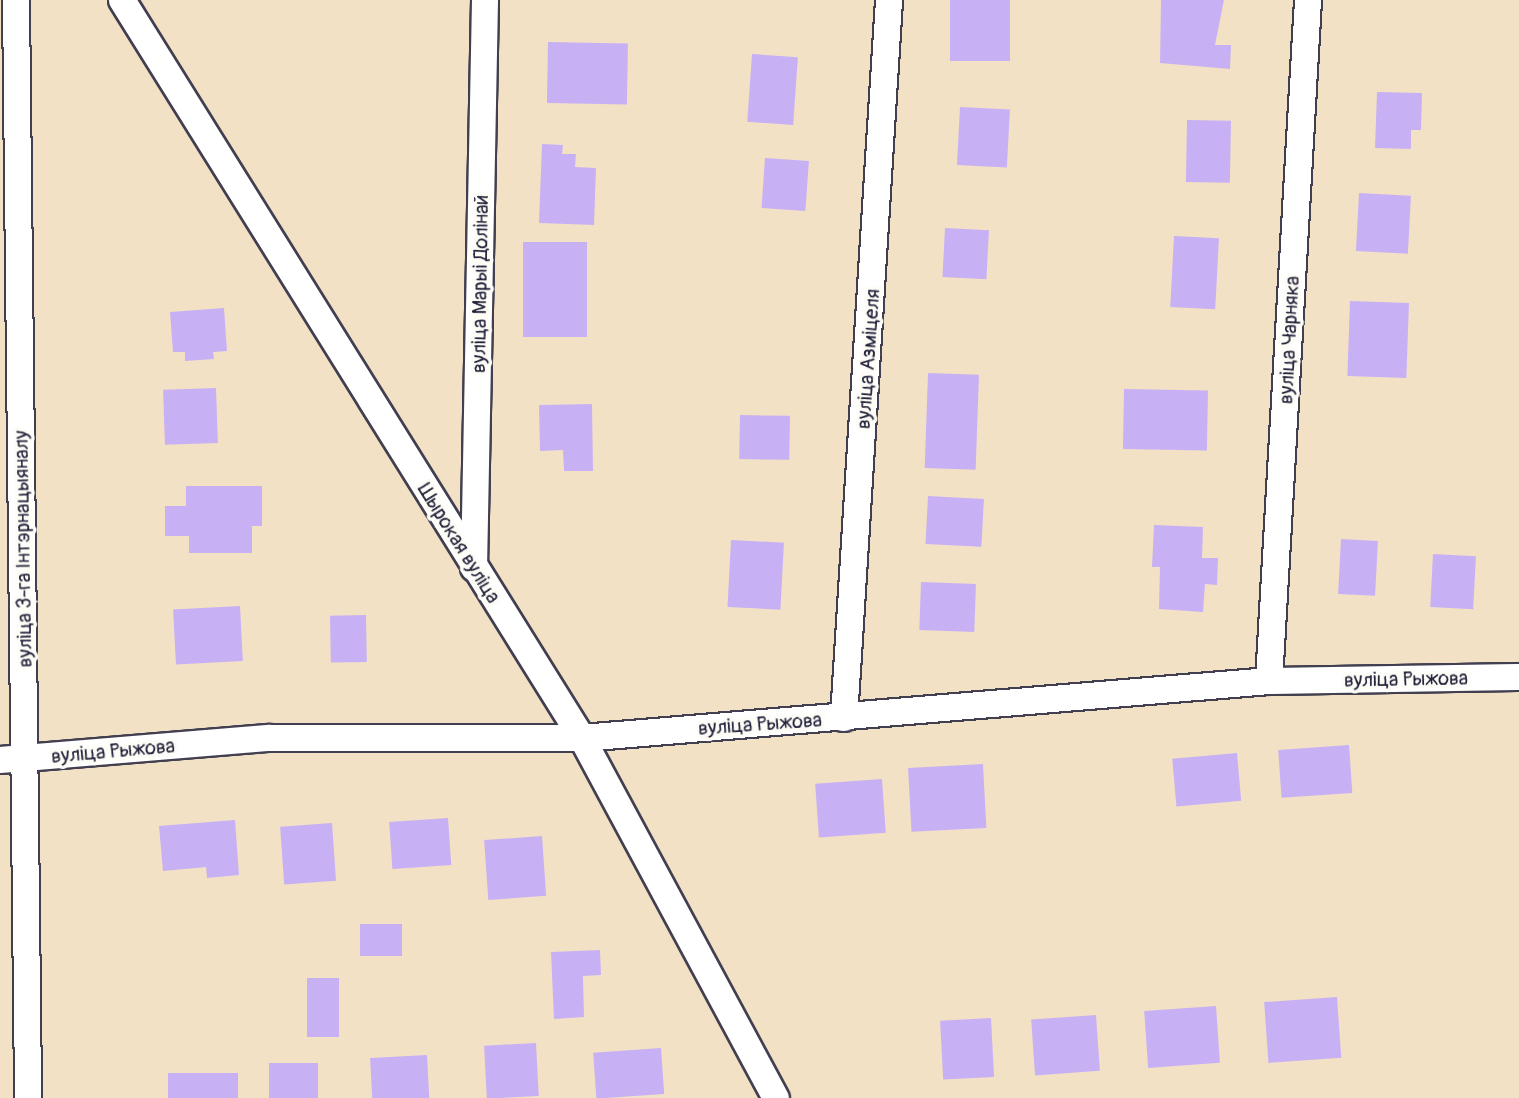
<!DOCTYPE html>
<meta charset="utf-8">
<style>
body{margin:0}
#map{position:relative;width:1519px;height:1098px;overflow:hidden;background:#f3e1c5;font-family:Pangolin,sans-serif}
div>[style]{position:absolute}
.building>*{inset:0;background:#c7b1f4;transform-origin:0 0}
.roads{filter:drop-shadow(2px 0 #413f50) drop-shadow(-2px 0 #413f50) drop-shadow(0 2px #413f50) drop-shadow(0 -2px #413f50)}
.minor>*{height:26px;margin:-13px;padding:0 13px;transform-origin:13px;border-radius:13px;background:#fff}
span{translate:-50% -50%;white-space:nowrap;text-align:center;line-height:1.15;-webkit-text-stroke:7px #fdfcf7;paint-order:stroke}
.street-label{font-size:20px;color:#22223b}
</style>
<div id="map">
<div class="building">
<div style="left:950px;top:0;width:60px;height:61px"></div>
<div style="clip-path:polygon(1161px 0,1224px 0,1215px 45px,1231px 45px,1230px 69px,1160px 63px)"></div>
<div style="left:548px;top:42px;width:80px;height:61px;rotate:1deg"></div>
<div style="left:752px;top:54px;width:46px;height:68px;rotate:4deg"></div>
<div style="clip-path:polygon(1377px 92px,1422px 93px,1421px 130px,1411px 130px,1411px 149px,1375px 148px)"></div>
<div style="left:960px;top:107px;width:50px;height:58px;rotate:3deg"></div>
<div style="left:1187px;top:120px;width:44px;height:62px;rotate:1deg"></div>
<div style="clip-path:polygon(542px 144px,563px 145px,562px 154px,576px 154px,575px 167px,596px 168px,594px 225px,539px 223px)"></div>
<div style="left:765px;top:158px;width:44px;height:50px;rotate:4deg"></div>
<div style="left:1359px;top:193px;width:52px;height:58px;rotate:3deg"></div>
<div style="left:945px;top:228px;width:44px;height:49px;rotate:3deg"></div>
<div style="left:1174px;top:236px;width:45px;height:71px;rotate:3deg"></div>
<div style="left:523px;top:242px;width:64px;height:95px"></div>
<div style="left:1350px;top:301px;width:59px;height:75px;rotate:2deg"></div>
<div style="clip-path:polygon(224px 308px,227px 351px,213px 352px,214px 359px,185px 361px,185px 352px,173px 352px,170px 312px)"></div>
<div style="left:928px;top:373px;width:51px;height:95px;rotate:2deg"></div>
<div style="left:216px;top:388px;width:55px;height:53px;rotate:88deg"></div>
<div style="left:1124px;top:389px;width:84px;height:60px;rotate:1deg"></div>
<div style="clip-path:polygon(592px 404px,593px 471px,564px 471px,563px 450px,540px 451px,539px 405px)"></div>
<div style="left:740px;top:415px;width:50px;height:44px;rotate:1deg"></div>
<div style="clip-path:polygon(186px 486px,262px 486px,262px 526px,252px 526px,252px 553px,189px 553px,189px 536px,165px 536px,165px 506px,186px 506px)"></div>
<div style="left:928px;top:496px;width:56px;height:48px;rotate:3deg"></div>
<div style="clip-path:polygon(1154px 525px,1203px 527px,1202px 558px,1218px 558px,1217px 585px,1205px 584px,1203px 612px,1159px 609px,1160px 567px,1152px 567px)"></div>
<div style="left:1341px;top:539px;width:37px;height:55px;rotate:3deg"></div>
<div style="left:731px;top:540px;width:53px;height:67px;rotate:3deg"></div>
<div style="left:1433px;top:554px;width:43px;height:53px;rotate:3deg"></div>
<div style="left:921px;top:582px;width:55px;height:48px;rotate:2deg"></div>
<div style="left:240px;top:606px;width:55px;height:67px;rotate:87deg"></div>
<div style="left:366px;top:615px;width:47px;height:36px;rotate:89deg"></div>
<div style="left:1349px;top:745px;width:48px;height:71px;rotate:86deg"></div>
<div style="left:1237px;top:753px;width:48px;height:65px;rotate:85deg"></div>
<div style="left:983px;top:764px;width:64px;height:75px;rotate:87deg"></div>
<div style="left:882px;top:779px;width:54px;height:67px;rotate:86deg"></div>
<div style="left:448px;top:818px;width:47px;height:59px;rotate:86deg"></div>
<div style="clip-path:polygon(235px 820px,239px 875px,207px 878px,206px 867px,163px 871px,159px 826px)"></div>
<div style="left:332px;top:823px;width:58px;height:52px;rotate:86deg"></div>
<div style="left:542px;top:836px;width:60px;height:58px;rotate:86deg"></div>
<div style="left:360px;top:924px;width:42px;height:32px"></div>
<div style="clip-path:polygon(600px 950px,601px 975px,583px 976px,584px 1017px,554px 1019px,551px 952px)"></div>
<div style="left:307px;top:978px;width:32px;height:59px"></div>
<div style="left:1337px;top:997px;width:61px;height:73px;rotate:86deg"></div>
<div style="left:1216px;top:1006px;width:57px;height:72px;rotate:86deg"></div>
<div style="left:1096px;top:1015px;width:56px;height:65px;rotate:86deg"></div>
<div style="left:991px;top:1018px;width:59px;height:51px;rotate:87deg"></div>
<div style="left:536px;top:1043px;width:53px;height:52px;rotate:87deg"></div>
<div style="left:661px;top:1048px;width:46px;height:68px;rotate:86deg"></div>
<div style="left:427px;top:1055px;width:43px;height:57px;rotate:87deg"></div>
<div style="left:269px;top:1063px;width:49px;height:35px"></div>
<div style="left:238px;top:1073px;width:25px;height:70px;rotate:90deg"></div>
</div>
<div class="roads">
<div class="minor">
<div style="left:16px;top:0;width:1098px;rotate:89.37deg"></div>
<div style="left:122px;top:0;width:870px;rotate:58.06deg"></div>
<div style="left:582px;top:738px;width:409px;rotate:61.7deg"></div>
<div style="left:474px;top:568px;width:568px;rotate:-88.89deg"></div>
<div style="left:1269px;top:681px;width:682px;rotate:-86.72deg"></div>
<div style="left:844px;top:718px;width:719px;rotate:-86.41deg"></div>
<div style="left:0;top:760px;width:271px;rotate:-4.7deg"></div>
<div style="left:270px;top:738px;width:312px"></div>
<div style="left:582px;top:738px;width:689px;rotate:-4.74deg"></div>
<div style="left:1269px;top:681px;width:250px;rotate:-0.9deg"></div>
</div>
</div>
<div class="street-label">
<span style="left:480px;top:284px;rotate:-89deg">вуліца Марыі Долінай</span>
<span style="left:1289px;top:340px;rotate:-87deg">вуліца Чарняка</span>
<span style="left:868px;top:359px;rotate:-86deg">вуліца Азміцеля</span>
<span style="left:459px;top:543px;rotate:58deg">Шырокая вуліца</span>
<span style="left:23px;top:549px;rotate:-91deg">вуліца 3-га Інтэрнацыяналу</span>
<span style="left:1406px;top:679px;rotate:-1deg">вуліца Рыжова</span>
<span style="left:760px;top:724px;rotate:-4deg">вуліца Рыжова</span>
<span style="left:113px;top:751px;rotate:-5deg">вуліца Рыжова</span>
</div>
</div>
